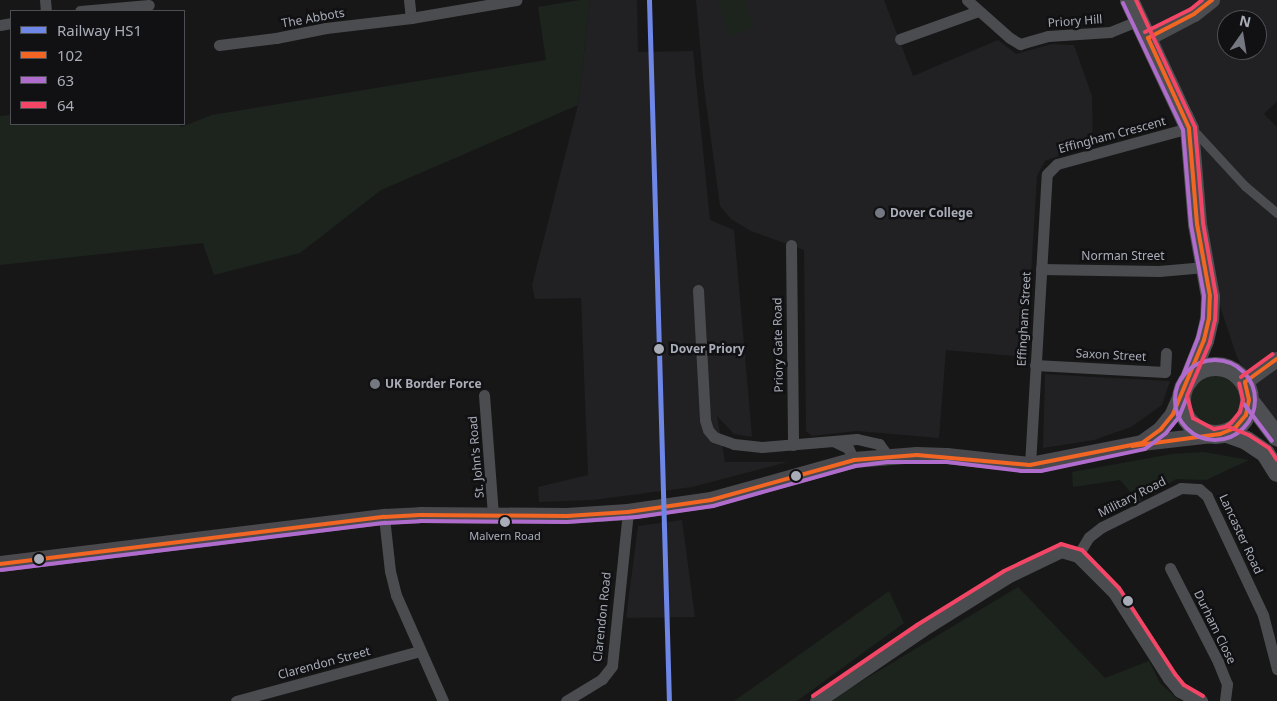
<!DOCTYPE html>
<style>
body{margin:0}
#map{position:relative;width:1277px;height:701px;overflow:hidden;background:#171717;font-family:"Noto Sans",sans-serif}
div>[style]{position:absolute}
.built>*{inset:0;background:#212123}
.green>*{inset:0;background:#1d241e}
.round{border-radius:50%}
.pedestrian>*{height:9px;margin:-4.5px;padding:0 4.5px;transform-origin:4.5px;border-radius:4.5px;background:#4b4c50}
.minor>*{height:11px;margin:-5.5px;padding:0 5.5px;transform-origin:5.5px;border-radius:5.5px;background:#4b4c50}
.tertiary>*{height:15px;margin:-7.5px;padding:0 7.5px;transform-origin:7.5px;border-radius:7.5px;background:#4b4c50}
.secondary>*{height:16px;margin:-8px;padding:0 8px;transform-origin:8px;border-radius:8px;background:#4a4a4e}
.primary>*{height:19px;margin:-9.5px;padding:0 9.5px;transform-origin:9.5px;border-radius:9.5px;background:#4d4f52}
.primary>.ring{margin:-9.5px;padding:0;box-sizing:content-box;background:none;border:19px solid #4d4f52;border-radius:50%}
.bus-1>*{height:4px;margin:-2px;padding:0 2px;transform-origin:2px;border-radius:2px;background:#f26522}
.bus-2>*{height:4px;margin:-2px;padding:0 2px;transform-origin:2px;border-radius:2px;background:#b06ccc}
.bus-2>.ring{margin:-2px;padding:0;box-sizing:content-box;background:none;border:4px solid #b06ccc;border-radius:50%}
.bus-3>*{height:4px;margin:-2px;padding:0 2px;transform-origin:2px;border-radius:2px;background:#f34667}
.rail-1>*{height:5px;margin:-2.5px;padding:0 2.5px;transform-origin:2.5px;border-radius:2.5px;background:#6e86e6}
.dots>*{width:14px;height:14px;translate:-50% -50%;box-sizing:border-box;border:2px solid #111113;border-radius:50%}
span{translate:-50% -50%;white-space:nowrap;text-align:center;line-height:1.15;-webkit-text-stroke:5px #111113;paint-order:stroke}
.bus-label{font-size:11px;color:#a8adb8}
.street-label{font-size:12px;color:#a8adb8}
.poi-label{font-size:12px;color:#a8adb8;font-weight:700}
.left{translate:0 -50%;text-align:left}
.stop-label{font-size:12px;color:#a8adb8;font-weight:700}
.legend{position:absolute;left:10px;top:10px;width:175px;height:115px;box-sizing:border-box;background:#111113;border:1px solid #4d4f55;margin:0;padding:6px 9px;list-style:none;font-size:15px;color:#a8adb8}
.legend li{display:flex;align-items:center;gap:10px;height:25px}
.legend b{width:25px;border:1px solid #4d4f55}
.north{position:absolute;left:1217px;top:10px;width:50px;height:50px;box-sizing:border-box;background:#111113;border:1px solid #4d4f55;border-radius:50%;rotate:13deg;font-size:14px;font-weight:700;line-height:20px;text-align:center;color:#a8adb8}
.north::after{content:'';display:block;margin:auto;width:18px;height:22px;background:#757880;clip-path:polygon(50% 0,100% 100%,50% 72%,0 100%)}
</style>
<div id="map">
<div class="built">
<div style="clip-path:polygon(590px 0,637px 0,638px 52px,693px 51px,710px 220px,734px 230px,752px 437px,734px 434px,717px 416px,725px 462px,788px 462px,692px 487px,593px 500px,539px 502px,538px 487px,588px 475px,581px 298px,535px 299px,532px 285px,578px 105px)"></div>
<div style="clip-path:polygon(696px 0,884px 0,913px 76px,998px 40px,1016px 54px,1052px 44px,1074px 45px,1092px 96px,1093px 143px,1045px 161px,1037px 176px,1026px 357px,946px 350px,939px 438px,857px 431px,812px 436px,806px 431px,804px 250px,751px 231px,731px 219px,720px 206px,704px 88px)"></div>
<div style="clip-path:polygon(evenodd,1134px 0,1277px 0,1277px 101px,1264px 114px,1277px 127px,1277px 428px,1237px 357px,1203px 255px,1200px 166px,1191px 108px,1134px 0,1227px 20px,1257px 20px,1257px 50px,1227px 50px,1227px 20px)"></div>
<div style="clip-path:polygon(1045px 374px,1095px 377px,1170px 381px,1162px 405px,1131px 427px,1094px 440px,1043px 448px)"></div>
<div style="clip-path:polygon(682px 520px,695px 617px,626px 618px,638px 526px)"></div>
</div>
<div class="green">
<div style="clip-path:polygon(580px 0,590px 0,578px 105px,381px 190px,300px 253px,214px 275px,203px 243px,0 265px,0 116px,11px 115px,11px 124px,180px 124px,181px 127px,212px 115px,546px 60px,538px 7px)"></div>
<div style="clip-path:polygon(717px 0,745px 0,754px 28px,729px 37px)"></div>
<div class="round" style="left:1189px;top:376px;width:52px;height:52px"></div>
<div style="clip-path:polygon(1204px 452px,1249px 460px,1206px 480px,1176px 479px,1139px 502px,1120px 480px,1073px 487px,1072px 472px,1172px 454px)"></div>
<div style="clip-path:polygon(1018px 587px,1105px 678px,1149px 661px,1160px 683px,1180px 701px,829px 701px)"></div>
<div style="clip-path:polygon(889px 591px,904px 623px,797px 701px,734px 701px)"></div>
</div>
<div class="pedestrian">
<div style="left:1190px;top:135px;width:7px;rotate:-8deg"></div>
<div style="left:1197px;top:134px;width:71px;rotate:47.3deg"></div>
<div style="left:1245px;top:186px;width:42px;rotate:40.2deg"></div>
</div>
<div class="minor">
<div style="left:45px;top:0;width:11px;rotate:85deg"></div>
<div style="left:409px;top:0;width:18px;rotate:84deg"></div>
<div style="left:967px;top:0;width:57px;rotate:41.5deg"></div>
<div style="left:1010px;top:38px;width:12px;rotate:31deg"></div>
<div style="left:1020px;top:44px;width:29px;rotate:-16deg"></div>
<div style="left:1048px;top:36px;width:62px;rotate:-3.7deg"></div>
<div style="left:1110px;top:32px;width:32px;rotate:-22deg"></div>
<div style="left:80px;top:11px;width:69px;rotate:-5deg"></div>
<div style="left:0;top:25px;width:11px;rotate:-10deg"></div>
<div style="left:900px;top:39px;width:83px;rotate:-19.7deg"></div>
<div style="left:219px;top:45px;width:57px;rotate:-7deg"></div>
<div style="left:276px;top:38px;width:51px;rotate:-11.3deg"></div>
<div style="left:326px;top:28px;width:86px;rotate:-6.7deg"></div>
<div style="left:411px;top:18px;width:107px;rotate:-9.7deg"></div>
<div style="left:791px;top:245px;width:200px;rotate:89.4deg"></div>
<div style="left:1041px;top:269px;width:118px;rotate:1deg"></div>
<div style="left:1159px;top:271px;width:46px;rotate:-5deg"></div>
<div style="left:698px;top:290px;width:130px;rotate:86.9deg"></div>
<div style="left:705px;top:420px;width:10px;rotate:73deg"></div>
<div style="left:708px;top:430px;width:9px;rotate:49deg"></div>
<div style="left:714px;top:437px;width:21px;rotate:19deg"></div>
<div style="left:734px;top:444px;width:28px;rotate:6deg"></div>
<div style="left:762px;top:447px;width:95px;rotate:-4.8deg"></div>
<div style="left:857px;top:439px;width:23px;rotate:13deg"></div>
<div style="left:879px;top:444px;width:15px;rotate:53deg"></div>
<div style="left:1035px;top:365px;width:130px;rotate:3.1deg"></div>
<div style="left:1165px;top:372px;width:19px;rotate:-87deg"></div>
<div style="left:484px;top:395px;width:121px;rotate:85.7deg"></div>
<div style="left:833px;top:441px;width:17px;rotate:25deg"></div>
<div style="left:848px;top:448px;width:13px;rotate:63deg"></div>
<div style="left:1030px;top:465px;width:291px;rotate:-86.7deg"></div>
<div style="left:1047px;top:174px;width:14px;rotate:-45deg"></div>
<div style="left:1057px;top:164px;width:137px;rotate:-15.3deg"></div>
<div style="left:384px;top:517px;width:54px;rotate:83.7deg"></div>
<div style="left:390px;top:571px;width:25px;rotate:76deg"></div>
<div style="left:396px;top:595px;width:116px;rotate:66.1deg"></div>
<div style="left:1078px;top:555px;width:21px;rotate:-59deg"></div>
<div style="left:1089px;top:537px;width:16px;rotate:-38deg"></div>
<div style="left:1102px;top:527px;width:88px;rotate:-26.3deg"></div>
<div style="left:1181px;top:488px;width:18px;rotate:3deg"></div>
<div style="left:1199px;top:489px;width:11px;rotate:41deg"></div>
<div style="left:1207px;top:496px;width:132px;rotate:64.8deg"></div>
<div style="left:1263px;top:615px;width:56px;rotate:75.5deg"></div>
<div style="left:1170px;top:568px;width:106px;rotate:62.9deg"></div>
<div style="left:1218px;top:662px;width:24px;rotate:68deg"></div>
<div style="left:1227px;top:684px;width:17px;rotate:97deg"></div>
<div style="left:236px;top:701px;width:191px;rotate:-15.2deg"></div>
<div style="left:566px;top:701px;width:42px;rotate:-31.4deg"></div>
<div style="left:602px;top:679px;width:16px;rotate:-52deg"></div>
<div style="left:612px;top:666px;width:155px;rotate:-84.1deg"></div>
</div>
<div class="tertiary">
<div style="left:1148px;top:38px;width:52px;rotate:-27.6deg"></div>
<div style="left:1194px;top:14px;width:23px;rotate:-38deg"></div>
<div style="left:1245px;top:382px;width:39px;rotate:-36deg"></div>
<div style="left:817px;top:701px;width:126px;rotate:-34.3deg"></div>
<div style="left:921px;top:630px;width:102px;rotate:-32.1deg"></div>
<div style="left:1007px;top:576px;width:60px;rotate:-25.7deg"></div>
<div style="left:1061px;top:550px;width:18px;rotate:16deg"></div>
<div style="left:1078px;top:555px;width:52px;rotate:45deg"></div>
<div style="left:1115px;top:592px;width:102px;rotate:57.4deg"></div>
<div style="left:1170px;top:678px;width:16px;rotate:50deg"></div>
<div style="left:1180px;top:690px;width:23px;rotate:29deg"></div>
</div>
<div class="secondary">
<div style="left:1142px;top:443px;width:24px;rotate:-36deg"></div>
<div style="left:1161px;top:429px;width:19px;rotate:-51deg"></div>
<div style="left:1173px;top:414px;width:21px;rotate:-67deg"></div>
<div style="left:0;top:564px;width:387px;rotate:-7deg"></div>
<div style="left:384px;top:517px;width:36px;rotate:-3deg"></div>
<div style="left:420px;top:515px;width:147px;rotate:0.4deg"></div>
<div style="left:567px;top:516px;width:61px;rotate:-3.8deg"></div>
<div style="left:628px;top:512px;width:84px;rotate:-8.2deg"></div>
<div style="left:711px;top:500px;width:148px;rotate:-15.6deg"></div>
<div style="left:854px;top:460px;width:63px;rotate:-4.5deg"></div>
<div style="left:917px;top:455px;width:30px;rotate:2deg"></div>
<div style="left:947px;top:456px;width:83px;rotate:6.2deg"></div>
<div style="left:1030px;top:465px;width:114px;rotate:-11.1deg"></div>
<div style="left:1142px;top:443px;width:71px;rotate:-6.4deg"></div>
</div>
<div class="primary">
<div style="left:1129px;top:0;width:141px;rotate:64.9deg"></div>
<div style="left:1189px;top:128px;width:96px;rotate:85.2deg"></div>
<div style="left:1197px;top:224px;width:73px;rotate:79.8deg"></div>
<div style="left:1210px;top:296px;width:23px;rotate:92deg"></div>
<div style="left:1209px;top:319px;width:22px;rotate:103deg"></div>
<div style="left:1204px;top:340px;width:43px;rotate:111.8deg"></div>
<div class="ring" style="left:1181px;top:366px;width:49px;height:49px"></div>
<div style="left:1249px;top:400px;width:46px;rotate:52.9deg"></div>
<div style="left:1227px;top:433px;width:20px;rotate:20deg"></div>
<div style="left:1246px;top:440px;width:23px;rotate:34deg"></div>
<div style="left:1265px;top:453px;width:22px;rotate:58deg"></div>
</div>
<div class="bus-1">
<div style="left:1148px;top:38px;width:52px;rotate:-27.6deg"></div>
<div style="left:1194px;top:14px;width:23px;rotate:-38deg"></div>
<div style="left:1245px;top:382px;width:39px;rotate:-36deg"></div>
<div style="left:1132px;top:446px;width:89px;rotate:-7.8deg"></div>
<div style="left:1220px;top:434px;width:16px;rotate:-22deg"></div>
<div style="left:1235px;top:428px;width:17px;rotate:-50deg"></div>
<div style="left:1246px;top:415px;width:15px;rotate:-79deg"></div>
<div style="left:1249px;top:400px;width:18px;rotate:-103deg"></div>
<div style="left:0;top:564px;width:387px;rotate:-7deg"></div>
<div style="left:384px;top:517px;width:36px;rotate:-3deg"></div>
<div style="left:420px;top:515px;width:147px;rotate:0.4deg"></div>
<div style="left:567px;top:516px;width:61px;rotate:-3.8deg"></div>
<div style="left:628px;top:512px;width:84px;rotate:-8.2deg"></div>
<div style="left:711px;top:500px;width:148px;rotate:-15.6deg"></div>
<div style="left:854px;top:460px;width:63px;rotate:-4.5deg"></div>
<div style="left:917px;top:455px;width:113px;rotate:5.1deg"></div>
<div style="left:1030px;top:465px;width:114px;rotate:-11.1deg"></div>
<div style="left:1142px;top:443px;width:24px;rotate:-36deg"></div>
<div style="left:1161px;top:429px;width:19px;rotate:-51deg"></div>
<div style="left:1173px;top:414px;width:80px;rotate:-67.3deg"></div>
<div style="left:1204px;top:340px;width:22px;rotate:-77deg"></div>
<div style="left:1209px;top:319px;width:23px;rotate:-88deg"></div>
<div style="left:1210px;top:296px;width:73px;rotate:-100.2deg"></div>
<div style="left:1197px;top:224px;width:96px;rotate:-94.8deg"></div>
<div style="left:1189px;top:128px;width:99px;rotate:-114.5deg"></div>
</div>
<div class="bus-2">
<div style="left:1123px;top:3px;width:140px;rotate:64.7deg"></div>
<div style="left:1183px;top:130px;width:95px;rotate:85.2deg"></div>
<div style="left:1191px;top:225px;width:72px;rotate:79.6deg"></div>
<div style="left:1204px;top:296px;width:22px;rotate:93deg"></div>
<div style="left:1203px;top:318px;width:21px;rotate:104deg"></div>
<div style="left:1198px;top:338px;width:43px;rotate:111.8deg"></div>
<div class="ring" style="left:1175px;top:360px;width:76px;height:76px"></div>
<div style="left:1244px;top:404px;width:46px;rotate:52.9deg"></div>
<div style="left:1px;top:570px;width:387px;rotate:-7deg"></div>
<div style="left:385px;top:523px;width:35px;rotate:-3deg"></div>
<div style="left:420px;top:521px;width:147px;rotate:0.4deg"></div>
<div style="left:567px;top:522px;width:70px;rotate:-4.1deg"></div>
<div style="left:637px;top:517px;width:77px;rotate:-8.2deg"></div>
<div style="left:713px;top:506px;width:148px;rotate:-15.7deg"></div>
<div style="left:855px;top:466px;width:33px;rotate:-7deg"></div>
<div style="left:888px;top:462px;width:59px"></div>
<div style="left:947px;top:462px;width:75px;rotate:6.9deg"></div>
<div style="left:1021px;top:471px;width:20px"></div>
<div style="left:1041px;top:471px;width:106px;rotate:-11.9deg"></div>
<div style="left:1145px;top:449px;width:26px;rotate:-37deg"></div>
<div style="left:1166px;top:433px;width:21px;rotate:-51deg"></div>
<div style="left:1179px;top:417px;width:22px;rotate:-68deg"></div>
</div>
<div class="bus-3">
<div style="left:1136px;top:0;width:140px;rotate:65.1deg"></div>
<div style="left:1195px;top:127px;width:96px;rotate:85.2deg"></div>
<div style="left:1203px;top:223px;width:74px;rotate:79.9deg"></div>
<div style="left:1216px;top:296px;width:24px;rotate:92deg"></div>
<div style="left:1215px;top:320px;width:23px;rotate:103deg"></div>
<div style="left:1210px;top:342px;width:59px;rotate:113.1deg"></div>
<div style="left:1187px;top:396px;width:23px;rotate:75deg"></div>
<div style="left:1193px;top:418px;width:24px;rotate:28deg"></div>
<div style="left:1214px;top:429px;width:11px;rotate:-10deg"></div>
<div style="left:1225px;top:427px;width:7px;rotate:-34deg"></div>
<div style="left:1231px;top:423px;width:14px;rotate:-51deg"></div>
<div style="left:1240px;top:412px;width:12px;rotate:-76deg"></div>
<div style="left:1243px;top:400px;width:17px;rotate:-103deg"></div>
<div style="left:1145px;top:32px;width:51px;rotate:-26.6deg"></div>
<div style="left:1191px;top:9px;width:14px;rotate:-39deg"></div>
<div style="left:1241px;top:377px;width:39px;rotate:-36deg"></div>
<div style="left:1229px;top:427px;width:22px;rotate:22deg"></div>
<div style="left:1249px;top:435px;width:24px;rotate:33deg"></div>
<div style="left:1269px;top:448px;width:14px;rotate:56deg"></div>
<div style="left:813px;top:696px;width:126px;rotate:-34.3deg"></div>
<div style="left:917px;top:625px;width:102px;rotate:-31.8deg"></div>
<div style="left:1004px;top:571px;width:63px;rotate:-25.3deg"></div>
<div style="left:1061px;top:544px;width:22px;rotate:16deg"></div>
<div style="left:1082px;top:550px;width:53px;rotate:45.8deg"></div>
<div style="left:1119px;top:588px;width:103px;rotate:56.9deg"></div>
<div style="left:1175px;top:674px;width:14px;rotate:51deg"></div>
<div style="left:1184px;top:685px;width:22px;rotate:30deg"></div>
</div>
<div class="rail-1">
<div style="left:649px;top:0;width:701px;rotate:88.37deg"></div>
</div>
<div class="dots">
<div style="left:880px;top:213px;background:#757880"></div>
<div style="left:659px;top:349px;background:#a8adb8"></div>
<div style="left:375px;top:384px;background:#757880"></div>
<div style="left:796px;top:476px;background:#a8adb8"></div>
<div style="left:505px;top:522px;background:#a8adb8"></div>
<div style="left:39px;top:559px;background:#a8adb8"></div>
<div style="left:1128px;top:601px;background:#a8adb8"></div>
</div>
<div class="bus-label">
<span style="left:505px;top:536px">Malvern Road</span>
</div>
<div class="street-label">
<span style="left:313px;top:18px;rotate:-10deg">The Abbots</span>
<span style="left:1075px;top:21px;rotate:-4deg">Priory Hill</span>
<span style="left:1112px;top:135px;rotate:-15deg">Effingham Crescent</span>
<span style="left:1123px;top:256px">Norman Street</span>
<span style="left:1024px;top:319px;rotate:-87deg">Effingham Street</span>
<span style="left:778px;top:345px;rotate:-91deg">Priory Gate Road</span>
<span style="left:1111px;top:355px;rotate:3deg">Saxon Street</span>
<span style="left:476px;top:457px;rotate:-95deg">St. John's Road</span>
<span style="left:1132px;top:497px;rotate:-27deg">Military Road</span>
<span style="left:1241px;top:534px;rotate:65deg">Lancaster Road</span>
<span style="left:602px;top:617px;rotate:-84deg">Clarendon Road</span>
<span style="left:1215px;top:627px;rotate:64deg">Durham Close</span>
<span style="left:324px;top:663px;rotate:-15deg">Clarendon Street</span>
</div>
<div class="poi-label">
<span class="left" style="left:890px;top:213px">Dover College</span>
<span class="left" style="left:385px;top:384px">UK Border Force</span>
</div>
<div class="stop-label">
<span class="left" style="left:670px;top:349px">Dover Priory</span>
</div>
<ul class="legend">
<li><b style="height:6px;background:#6e86e6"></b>Railway HS1</li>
<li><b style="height:6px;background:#f26522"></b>102</li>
<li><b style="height:6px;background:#b06ccc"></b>63</li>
<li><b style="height:6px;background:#f34667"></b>64</li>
</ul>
<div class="north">N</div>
</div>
